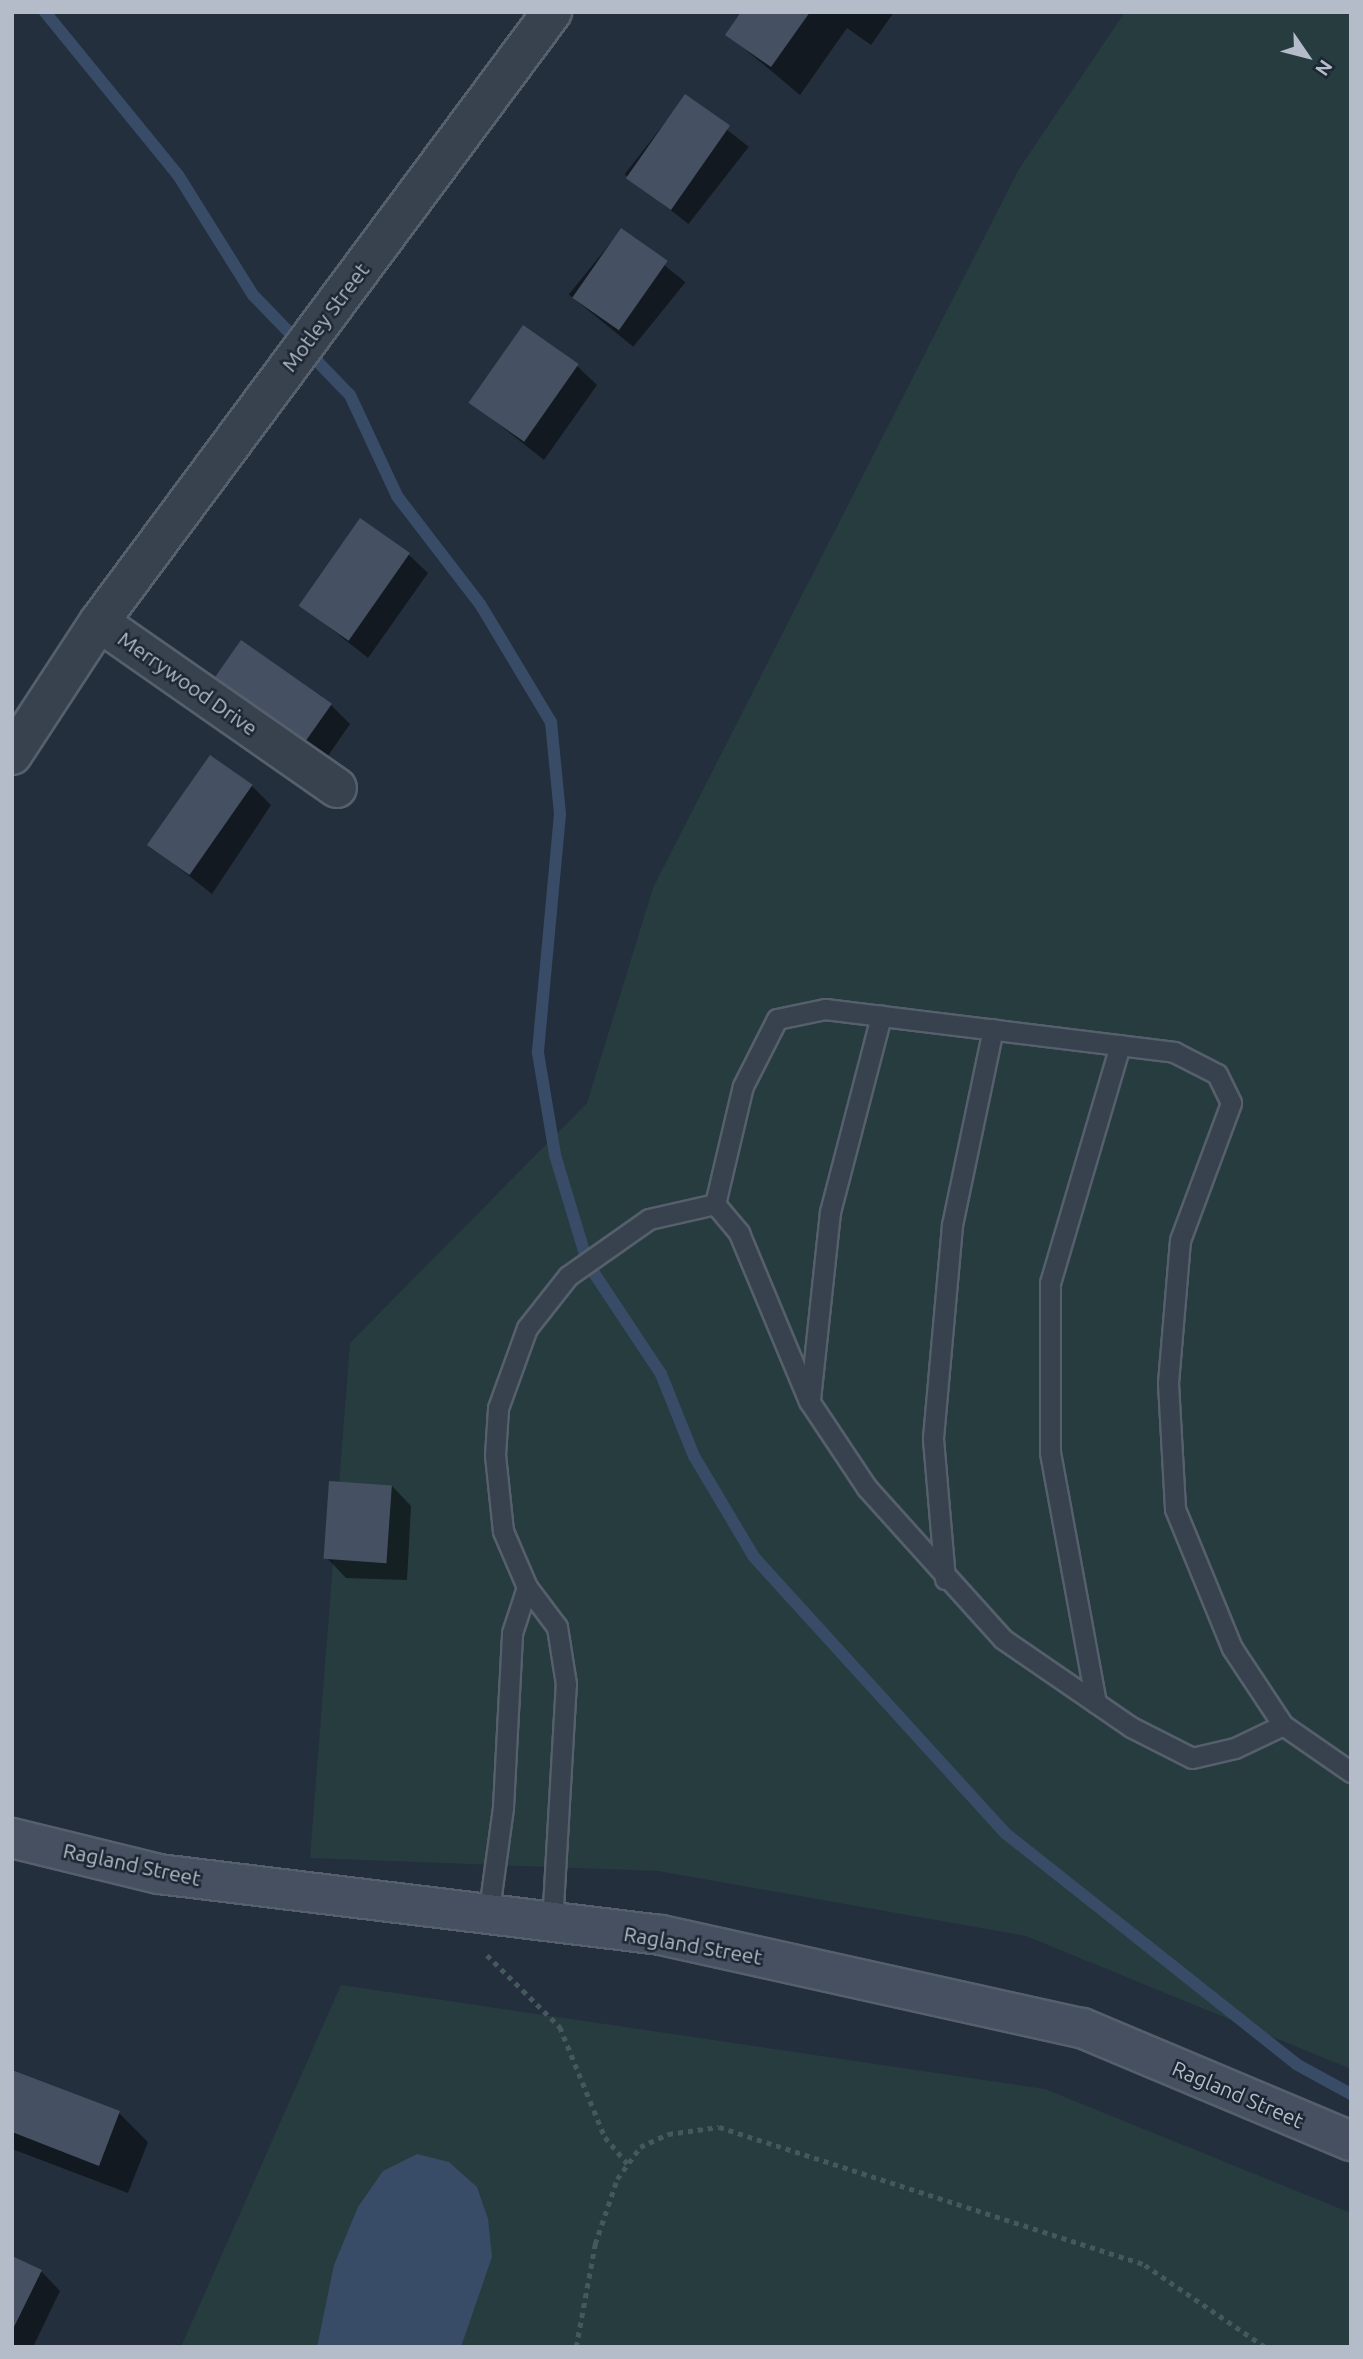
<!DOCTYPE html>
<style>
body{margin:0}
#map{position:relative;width:1363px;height:2359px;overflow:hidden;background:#242f3e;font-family:Ubuntu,sans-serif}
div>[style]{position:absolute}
.green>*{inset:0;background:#263c3f}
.water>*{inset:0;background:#394c67}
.shadow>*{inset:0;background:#0007;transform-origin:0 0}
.stream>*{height:12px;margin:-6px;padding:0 6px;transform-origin:6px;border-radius:6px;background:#394c67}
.building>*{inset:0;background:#455162;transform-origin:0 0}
.path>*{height:4.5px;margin-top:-2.25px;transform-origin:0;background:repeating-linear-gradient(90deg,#44595c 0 5px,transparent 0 10px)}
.roads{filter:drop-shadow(2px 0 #565f6c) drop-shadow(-2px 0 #565f6c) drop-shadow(0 2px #565f6c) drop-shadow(0 -2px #565f6c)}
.lane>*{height:19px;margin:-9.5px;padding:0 9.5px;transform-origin:9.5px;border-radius:9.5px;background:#38414e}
.street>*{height:38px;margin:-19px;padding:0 19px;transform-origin:19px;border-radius:19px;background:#38414e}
.secondary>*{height:38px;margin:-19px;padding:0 19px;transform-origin:19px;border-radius:19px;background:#465061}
span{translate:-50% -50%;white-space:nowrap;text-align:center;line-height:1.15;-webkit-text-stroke:5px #1d2633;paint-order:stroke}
.street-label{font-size:21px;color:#b4bcc9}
.frame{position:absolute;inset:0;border:14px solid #b4bcc9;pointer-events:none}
.north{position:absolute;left:1272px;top:21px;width:70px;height:70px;-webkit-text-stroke:5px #1d2633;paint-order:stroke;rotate:125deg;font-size:19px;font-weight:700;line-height:28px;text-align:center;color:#b4bcc9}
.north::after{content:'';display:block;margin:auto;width:24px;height:32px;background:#b4bcc9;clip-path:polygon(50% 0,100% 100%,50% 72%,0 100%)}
</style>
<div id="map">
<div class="green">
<div style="clip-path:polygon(1125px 12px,1351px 12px,1351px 2069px,1026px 1936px,658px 1871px,310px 1858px,350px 1343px,587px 1103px,653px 888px,1019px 169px)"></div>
<div style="clip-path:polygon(341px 1985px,1045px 2089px,1351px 2213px,1351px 2347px,181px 2347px)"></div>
</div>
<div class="water">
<div style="clip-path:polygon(417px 2154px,449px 2162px,477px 2187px,488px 2219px,492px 2257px,461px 2347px,317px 2347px,334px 2265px,358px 2207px,383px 2171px)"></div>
</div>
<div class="shadow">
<div style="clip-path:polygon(743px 12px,894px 12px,871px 45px,847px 28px,800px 95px,728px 35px)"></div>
<div style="left:685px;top:97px;width:81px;height:98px;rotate:38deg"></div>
<div style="left:621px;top:230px;width:83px;height:83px;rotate:39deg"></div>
<div style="clip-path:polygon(577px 366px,597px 385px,544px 460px,471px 402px)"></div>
<div style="clip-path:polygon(408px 554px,428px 573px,368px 658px,301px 605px)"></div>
<div style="clip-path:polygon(234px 700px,331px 705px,350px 724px,323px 763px)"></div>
<div style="clip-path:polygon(252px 786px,271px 805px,212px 894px,151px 846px)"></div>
<div style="clip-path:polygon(392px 1486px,411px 1506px,407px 1580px,346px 1578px,327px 1558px)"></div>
<div style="clip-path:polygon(12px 2072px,119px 2113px,148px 2142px,128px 2193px,12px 2149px)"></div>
<div style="clip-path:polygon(12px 2258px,41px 2271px,60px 2291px,33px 2347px,12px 2347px)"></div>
</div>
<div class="stream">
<div style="left:45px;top:12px;width:210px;rotate:50.8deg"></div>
<div style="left:178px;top:175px;width:142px;rotate:58deg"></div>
<div style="left:253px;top:295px;width:139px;rotate:45.9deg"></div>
<div style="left:350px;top:395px;width:111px;rotate:65deg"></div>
<div style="left:397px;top:496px;width:136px;rotate:52.5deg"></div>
<div style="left:480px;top:604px;width:138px;rotate:59deg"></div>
<div style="left:551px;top:722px;width:92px;rotate:84.4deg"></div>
<div style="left:560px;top:814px;width:240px;rotate:95.3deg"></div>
<div style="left:538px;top:1053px;width:103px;rotate:80.5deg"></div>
<div style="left:555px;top:1155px;width:114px;rotate:73.2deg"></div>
<div style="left:588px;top:1264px;width:132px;rotate:56.4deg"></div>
<div style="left:661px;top:1374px;width:88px;rotate:68.1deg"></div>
<div style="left:694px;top:1456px;width:117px;rotate:59.3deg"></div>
<div style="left:754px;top:1557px;width:373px;rotate:47.7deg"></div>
<div style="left:1005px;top:1833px;width:372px;rotate:38.4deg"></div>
<div style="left:1296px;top:2064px;width:63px;rotate:28.6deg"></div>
</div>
<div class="building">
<div style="clip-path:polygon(741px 12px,810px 12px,771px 67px,725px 35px)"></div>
<div style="left:685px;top:94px;width:55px;height:103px;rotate:35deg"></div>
<div style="left:621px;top:228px;width:57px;height:85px;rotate:35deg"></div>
<div style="left:523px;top:325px;width:68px;height:95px;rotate:35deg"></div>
<div style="left:360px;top:518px;width:61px;height:107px;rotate:35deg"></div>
<div style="left:241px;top:640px;width:111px;height:50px;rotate:35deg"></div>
<div style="left:210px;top:755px;width:52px;height:110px;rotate:35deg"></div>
<div style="left:329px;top:1481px;width:63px;height:78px;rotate:4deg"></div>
<div style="clip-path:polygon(12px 2070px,120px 2111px,99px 2166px,12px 2132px)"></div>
<div style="clip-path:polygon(12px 2256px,42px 2270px,12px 2331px)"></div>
</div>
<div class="path">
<div style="left:487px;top:1955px;width:103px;rotate:44.6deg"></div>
<div style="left:560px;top:2027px;width:119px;rotate:67.8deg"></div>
<div style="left:605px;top:2137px;width:35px;rotate:50deg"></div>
<div style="left:576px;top:2347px;width:105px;rotate:-79.5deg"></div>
<div style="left:595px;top:2244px;width:69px;rotate:-71.3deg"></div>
<div style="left:617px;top:2179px;width:39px;rotate:-54deg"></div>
<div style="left:640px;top:2147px;width:31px;rotate:-25deg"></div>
<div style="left:668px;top:2134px;width:51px;rotate:-7.8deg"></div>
<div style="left:719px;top:2127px;width:448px;rotate:17.9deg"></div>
<div style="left:1145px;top:2265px;width:145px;rotate:34.3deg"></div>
</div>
<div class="roads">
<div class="lane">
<div style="left:715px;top:1204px;width:121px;rotate:-76.7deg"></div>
<div style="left:743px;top:1086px;width:75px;rotate:-63.1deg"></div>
<div style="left:777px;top:1019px;width:49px;rotate:-11.8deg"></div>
<div style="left:825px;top:1009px;width:352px;rotate:7deg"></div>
<div style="left:1174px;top:1052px;width:48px;rotate:27.1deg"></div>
<div style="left:1217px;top:1074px;width:32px;rotate:64deg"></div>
<div style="left:1231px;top:1103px;width:146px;rotate:110.4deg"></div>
<div style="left:1180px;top:1240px;width:144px;rotate:94.8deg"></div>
<div style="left:1168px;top:1383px;width:126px;rotate:86.8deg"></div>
<div style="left:1175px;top:1509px;width:150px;rotate:67.7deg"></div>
<div style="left:1232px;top:1648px;width:92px;rotate:56.5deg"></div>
<div style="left:1283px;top:1725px;width:83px;rotate:34.7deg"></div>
<div style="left:810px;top:1399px;width:188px;rotate:-83.9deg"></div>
<div style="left:830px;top:1212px;width:203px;rotate:-75.4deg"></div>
<div style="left:945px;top:1579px;width:142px;rotate:-94.9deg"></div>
<div style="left:933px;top:1438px;width:214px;rotate:-84.9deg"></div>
<div style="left:952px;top:1225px;width:200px;rotate:-78.2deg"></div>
<div style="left:1096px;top:1703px;width:255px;rotate:-100.4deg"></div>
<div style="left:1050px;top:1452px;width:169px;rotate:-90deg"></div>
<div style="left:1050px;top:1283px;width:248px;rotate:-73.6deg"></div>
<div style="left:488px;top:1917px;width:111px;rotate:-82.2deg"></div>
<div style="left:503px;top:1807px;width:174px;rotate:-87deg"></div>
<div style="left:512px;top:1633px;width:48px;rotate:-71.9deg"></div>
<div style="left:552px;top:1924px;width:240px;rotate:-86.7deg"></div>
<div style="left:566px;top:1684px;width:58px;rotate:-99deg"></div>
<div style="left:557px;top:1627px;width:50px;rotate:-126.9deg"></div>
<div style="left:527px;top:1587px;width:61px;rotate:-113.2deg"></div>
<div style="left:503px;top:1531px;width:76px;rotate:-96deg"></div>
<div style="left:495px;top:1455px;width:47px;rotate:-86.3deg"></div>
<div style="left:498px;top:1408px;width:85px;rotate:-70.1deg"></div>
<div style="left:527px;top:1328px;width:66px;rotate:-51.7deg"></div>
<div style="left:568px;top:1276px;width:99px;rotate:-35.1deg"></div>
<div style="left:649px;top:1219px;width:68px;rotate:-12.8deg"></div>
<div style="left:715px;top:1204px;width:38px;rotate:50deg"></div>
<div style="left:739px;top:1233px;width:182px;rotate:67.4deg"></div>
<div style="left:809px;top:1401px;width:105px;rotate:56.3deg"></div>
<div style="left:867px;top:1488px;width:203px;rotate:48deg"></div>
<div style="left:1003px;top:1639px;width:155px;rotate:34.5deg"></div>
<div style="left:1131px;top:1727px;width:68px;rotate:26.9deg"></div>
<div style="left:1192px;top:1758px;width:44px;rotate:-13.1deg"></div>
<div style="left:1235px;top:1748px;width:53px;rotate:-25.6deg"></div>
</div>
<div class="street">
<div style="left:99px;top:622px;width:290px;rotate:34.9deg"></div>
<div style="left:12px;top:755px;width:159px;rotate:-56.8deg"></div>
<div style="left:99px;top:622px;width:760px;rotate:-53.4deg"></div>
</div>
<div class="secondary">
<div style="left:12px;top:1838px;width:151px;rotate:13.8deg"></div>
<div style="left:159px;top:1874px;width:506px;rotate:6.93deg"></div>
<div style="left:661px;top:1935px;width:431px;rotate:12.5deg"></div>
<div style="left:1082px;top:2028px;width:292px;rotate:22.8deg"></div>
</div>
</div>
<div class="street-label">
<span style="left:325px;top:317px;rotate:-53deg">Motley Street</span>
<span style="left:188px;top:683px;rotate:35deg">Merrywood Drive</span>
<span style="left:132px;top:1864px;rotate:12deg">Ragland Street</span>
<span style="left:693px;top:1945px;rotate:10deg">Ragland Street</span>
<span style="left:1238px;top:2094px;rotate:23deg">Ragland Street</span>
</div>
<div class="frame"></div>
<div class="north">N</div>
</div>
